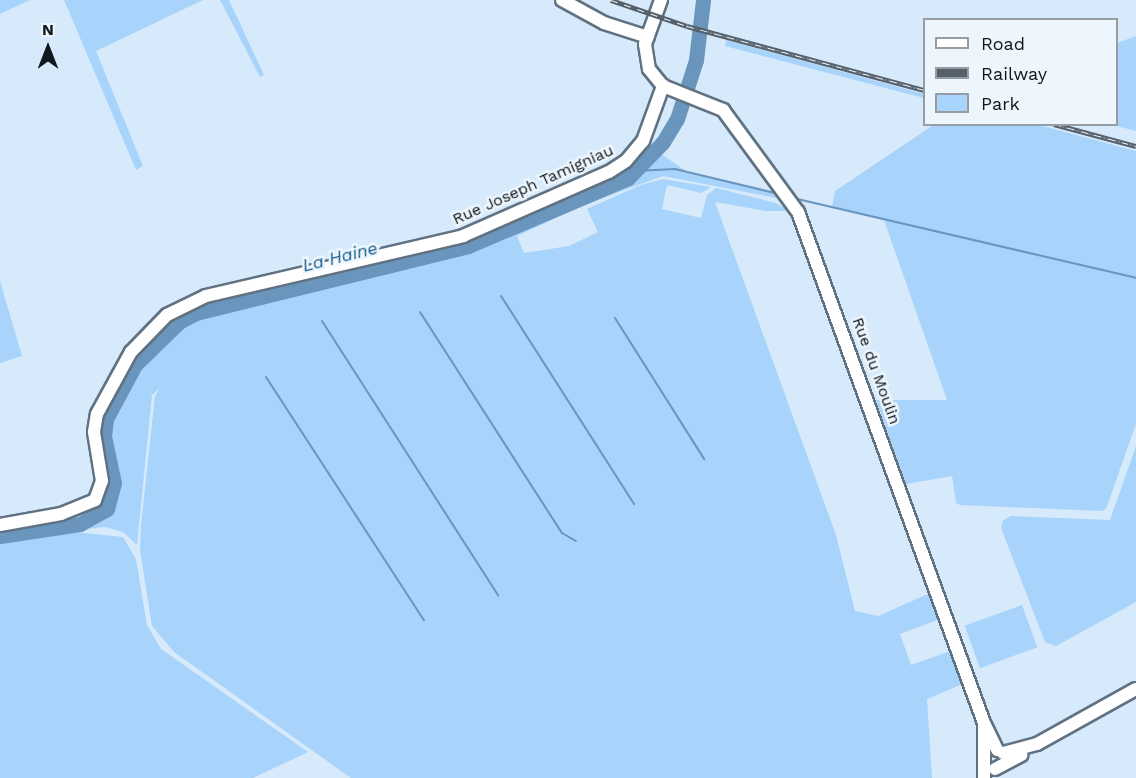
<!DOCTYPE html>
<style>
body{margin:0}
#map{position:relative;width:1136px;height:778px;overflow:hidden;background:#d6eafc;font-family:"Work Sans",sans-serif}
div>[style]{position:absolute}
.green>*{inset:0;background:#a8d3fb;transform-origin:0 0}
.stream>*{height:2px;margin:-1px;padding:0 1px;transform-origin:1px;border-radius:1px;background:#6a95bc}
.river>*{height:15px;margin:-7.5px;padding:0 7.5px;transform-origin:7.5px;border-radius:7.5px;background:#6a95bc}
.roads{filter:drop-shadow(2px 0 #607282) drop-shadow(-2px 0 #607282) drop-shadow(0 2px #607282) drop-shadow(0 -2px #607282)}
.minor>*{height:12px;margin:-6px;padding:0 6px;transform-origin:6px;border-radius:6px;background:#fff}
.rail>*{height:4.5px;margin-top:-2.25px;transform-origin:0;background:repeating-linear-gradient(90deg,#eef6fd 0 7px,#55606a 0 14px);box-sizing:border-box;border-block:2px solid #55606a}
span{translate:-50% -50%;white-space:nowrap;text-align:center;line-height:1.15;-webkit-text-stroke:5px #eef6fd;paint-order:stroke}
.street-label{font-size:16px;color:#10171d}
.water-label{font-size:18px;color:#165a8c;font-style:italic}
.legend{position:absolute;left:923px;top:18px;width:195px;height:108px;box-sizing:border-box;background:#eef6fd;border:2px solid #959da3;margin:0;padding:8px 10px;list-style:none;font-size:18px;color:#10171d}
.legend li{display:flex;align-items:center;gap:12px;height:30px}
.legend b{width:30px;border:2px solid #959da3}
.north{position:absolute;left:18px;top:18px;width:60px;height:60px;-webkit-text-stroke:4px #eef6fd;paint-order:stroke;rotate:0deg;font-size:16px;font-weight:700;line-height:24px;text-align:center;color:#10171d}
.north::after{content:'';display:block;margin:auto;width:21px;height:27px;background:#10171d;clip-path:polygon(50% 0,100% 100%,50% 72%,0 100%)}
</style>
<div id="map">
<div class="green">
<div style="clip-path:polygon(0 0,30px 0,0 14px)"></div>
<div style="clip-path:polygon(64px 0,203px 0,96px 51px,143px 166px,136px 170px)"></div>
<div style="clip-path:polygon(220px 0,229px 0,264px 75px,260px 77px)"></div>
<div style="clip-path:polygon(1136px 27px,1136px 131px,1113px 125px,1116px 124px,1117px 43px,1136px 36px)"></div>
<div style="clip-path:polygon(726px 40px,924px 94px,924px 98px,725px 46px)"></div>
<div style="clip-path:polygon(935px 124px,1039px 125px,1136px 151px,1136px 424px,1106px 509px,1102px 511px,960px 505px,956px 503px,952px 476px,906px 484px,876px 400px,947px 400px,884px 220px,832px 208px,835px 191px)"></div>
<div style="clip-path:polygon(645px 143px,686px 171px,782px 195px,782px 199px,663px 176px,586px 204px,517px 236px,524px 253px,569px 246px,598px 232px,587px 209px,641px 185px,663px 179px,711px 187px,701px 193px,667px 185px,662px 209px,701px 218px,707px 195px,716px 188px,776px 203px,790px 211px,765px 211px,715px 202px,836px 535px,855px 611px,878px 616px,937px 590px,948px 616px,900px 634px,911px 665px,959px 648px,970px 681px,927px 699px,932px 778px,351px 778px,174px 652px,152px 626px,140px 550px,141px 525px,155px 396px,160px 388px,152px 395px,137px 545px,123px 532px,105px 527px,67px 531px,63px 517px,99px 500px,97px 437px,106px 397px,153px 331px,195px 303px,453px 241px,604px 177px)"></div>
<div style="clip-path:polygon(0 281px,22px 356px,0 363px)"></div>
<div style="clip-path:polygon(1136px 446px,1136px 602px,1056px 646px,1045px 642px,1001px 528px,1003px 520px,1011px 516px,1110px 520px)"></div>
<div style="clip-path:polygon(64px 531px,123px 537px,136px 559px,147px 625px,161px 649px,308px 752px,253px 778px,0 778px,0 540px)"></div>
<div style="left:1022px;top:605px;width:45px;height:61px;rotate:70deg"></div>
</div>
<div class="stream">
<div style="left:635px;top:171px;width:40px;rotate:-2.9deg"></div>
<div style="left:675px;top:169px;width:107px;rotate:13.5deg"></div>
<div style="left:793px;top:198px;width:352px;rotate:13.1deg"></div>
<div style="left:501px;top:296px;width:247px;rotate:57.4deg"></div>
<div style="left:420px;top:312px;width:263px;rotate:57.3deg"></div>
<div style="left:562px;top:533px;width:16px;rotate:30deg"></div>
<div style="left:615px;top:318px;width:167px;rotate:57.7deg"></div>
<div style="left:322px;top:321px;width:326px;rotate:57.3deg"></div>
<div style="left:266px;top:377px;width:290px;rotate:57deg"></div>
</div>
<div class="river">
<div style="left:0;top:536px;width:81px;rotate:-8.5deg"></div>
<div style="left:80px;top:524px;width:31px;rotate:-29deg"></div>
<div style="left:107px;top:509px;width:27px;rotate:-75deg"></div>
<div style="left:114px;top:483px;width:48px;rotate:-102deg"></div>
<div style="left:104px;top:436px;width:17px;rotate:-83deg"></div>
<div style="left:106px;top:419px;width:61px;rotate:-61.8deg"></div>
<div style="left:135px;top:365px;width:62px;rotate:-44.3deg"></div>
<div style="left:179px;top:322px;width:19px;rotate:-28deg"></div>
<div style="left:196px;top:313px;width:280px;rotate:-13.8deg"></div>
<div style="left:468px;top:246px;width:174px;rotate:-23deg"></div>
<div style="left:628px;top:178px;width:50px;rotate:-45.8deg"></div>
<div style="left:663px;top:142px;width:27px;rotate:-59deg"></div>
<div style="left:677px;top:119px;width:62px;rotate:-72.1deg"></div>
<div style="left:696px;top:60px;width:60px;rotate:-83.3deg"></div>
</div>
<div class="roads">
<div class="minor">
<div style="left:562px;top:0;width:48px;rotate:28.7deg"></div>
<div style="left:604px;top:23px;width:46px;rotate:17.7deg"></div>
<div style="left:661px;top:0;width:47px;rotate:110deg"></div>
<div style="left:645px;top:44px;width:25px;rotate:81deg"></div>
<div style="left:649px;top:69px;width:22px;rotate:51deg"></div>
<div style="left:663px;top:86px;width:65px;rotate:21.8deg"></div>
<div style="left:723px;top:110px;width:127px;rotate:53.7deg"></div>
<div style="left:798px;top:212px;width:544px;rotate:70deg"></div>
<div style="left:984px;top:723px;width:30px;rotate:64deg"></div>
<div style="left:0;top:525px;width:62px;rotate:-10.2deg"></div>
<div style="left:61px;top:514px;width:37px;rotate:-22deg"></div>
<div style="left:95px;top:500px;width:20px;rotate:-70deg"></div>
<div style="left:102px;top:481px;width:50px;rotate:-99.3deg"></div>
<div style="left:94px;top:432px;width:18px;rotate:-81deg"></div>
<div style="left:97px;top:414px;width:71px;rotate:-61.3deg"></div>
<div style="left:131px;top:352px;width:52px;rotate:-45.8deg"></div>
<div style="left:167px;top:315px;width:43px;rotate:-26deg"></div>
<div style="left:206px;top:296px;width:264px;rotate:-13.1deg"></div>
<div style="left:463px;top:236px;width:159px;rotate:-23.7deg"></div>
<div style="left:609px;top:172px;width:20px;rotate:-33deg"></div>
<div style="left:626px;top:161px;width:26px;rotate:-50deg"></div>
<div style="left:643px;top:141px;width:59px;rotate:-70deg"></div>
<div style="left:984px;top:724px;width:54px;rotate:90deg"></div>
<div style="left:1003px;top:753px;width:35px;rotate:-15deg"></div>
<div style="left:1037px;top:744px;width:113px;rotate:-29.1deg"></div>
<div style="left:995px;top:769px;width:30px;rotate:-28deg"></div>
</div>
</div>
<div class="rail">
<div style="left:611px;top:0;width:80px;rotate:18.9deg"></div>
<div style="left:687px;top:26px;width:245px;rotate:15.1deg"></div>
<div style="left:1054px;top:124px;width:85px;rotate:15deg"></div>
</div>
<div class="street-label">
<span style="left:533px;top:185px;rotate:-24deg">Rue Joseph Tamigniau</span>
<span style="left:876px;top:371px;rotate:70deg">Rue du Moulin</span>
</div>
<div class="water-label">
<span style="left:340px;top:257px;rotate:-14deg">La Haine</span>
</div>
<ul class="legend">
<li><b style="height:8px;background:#fff"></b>Road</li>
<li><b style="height:8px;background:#55606a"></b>Railway</li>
<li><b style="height:16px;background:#a8d3fb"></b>Park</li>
</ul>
<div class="north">N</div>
</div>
